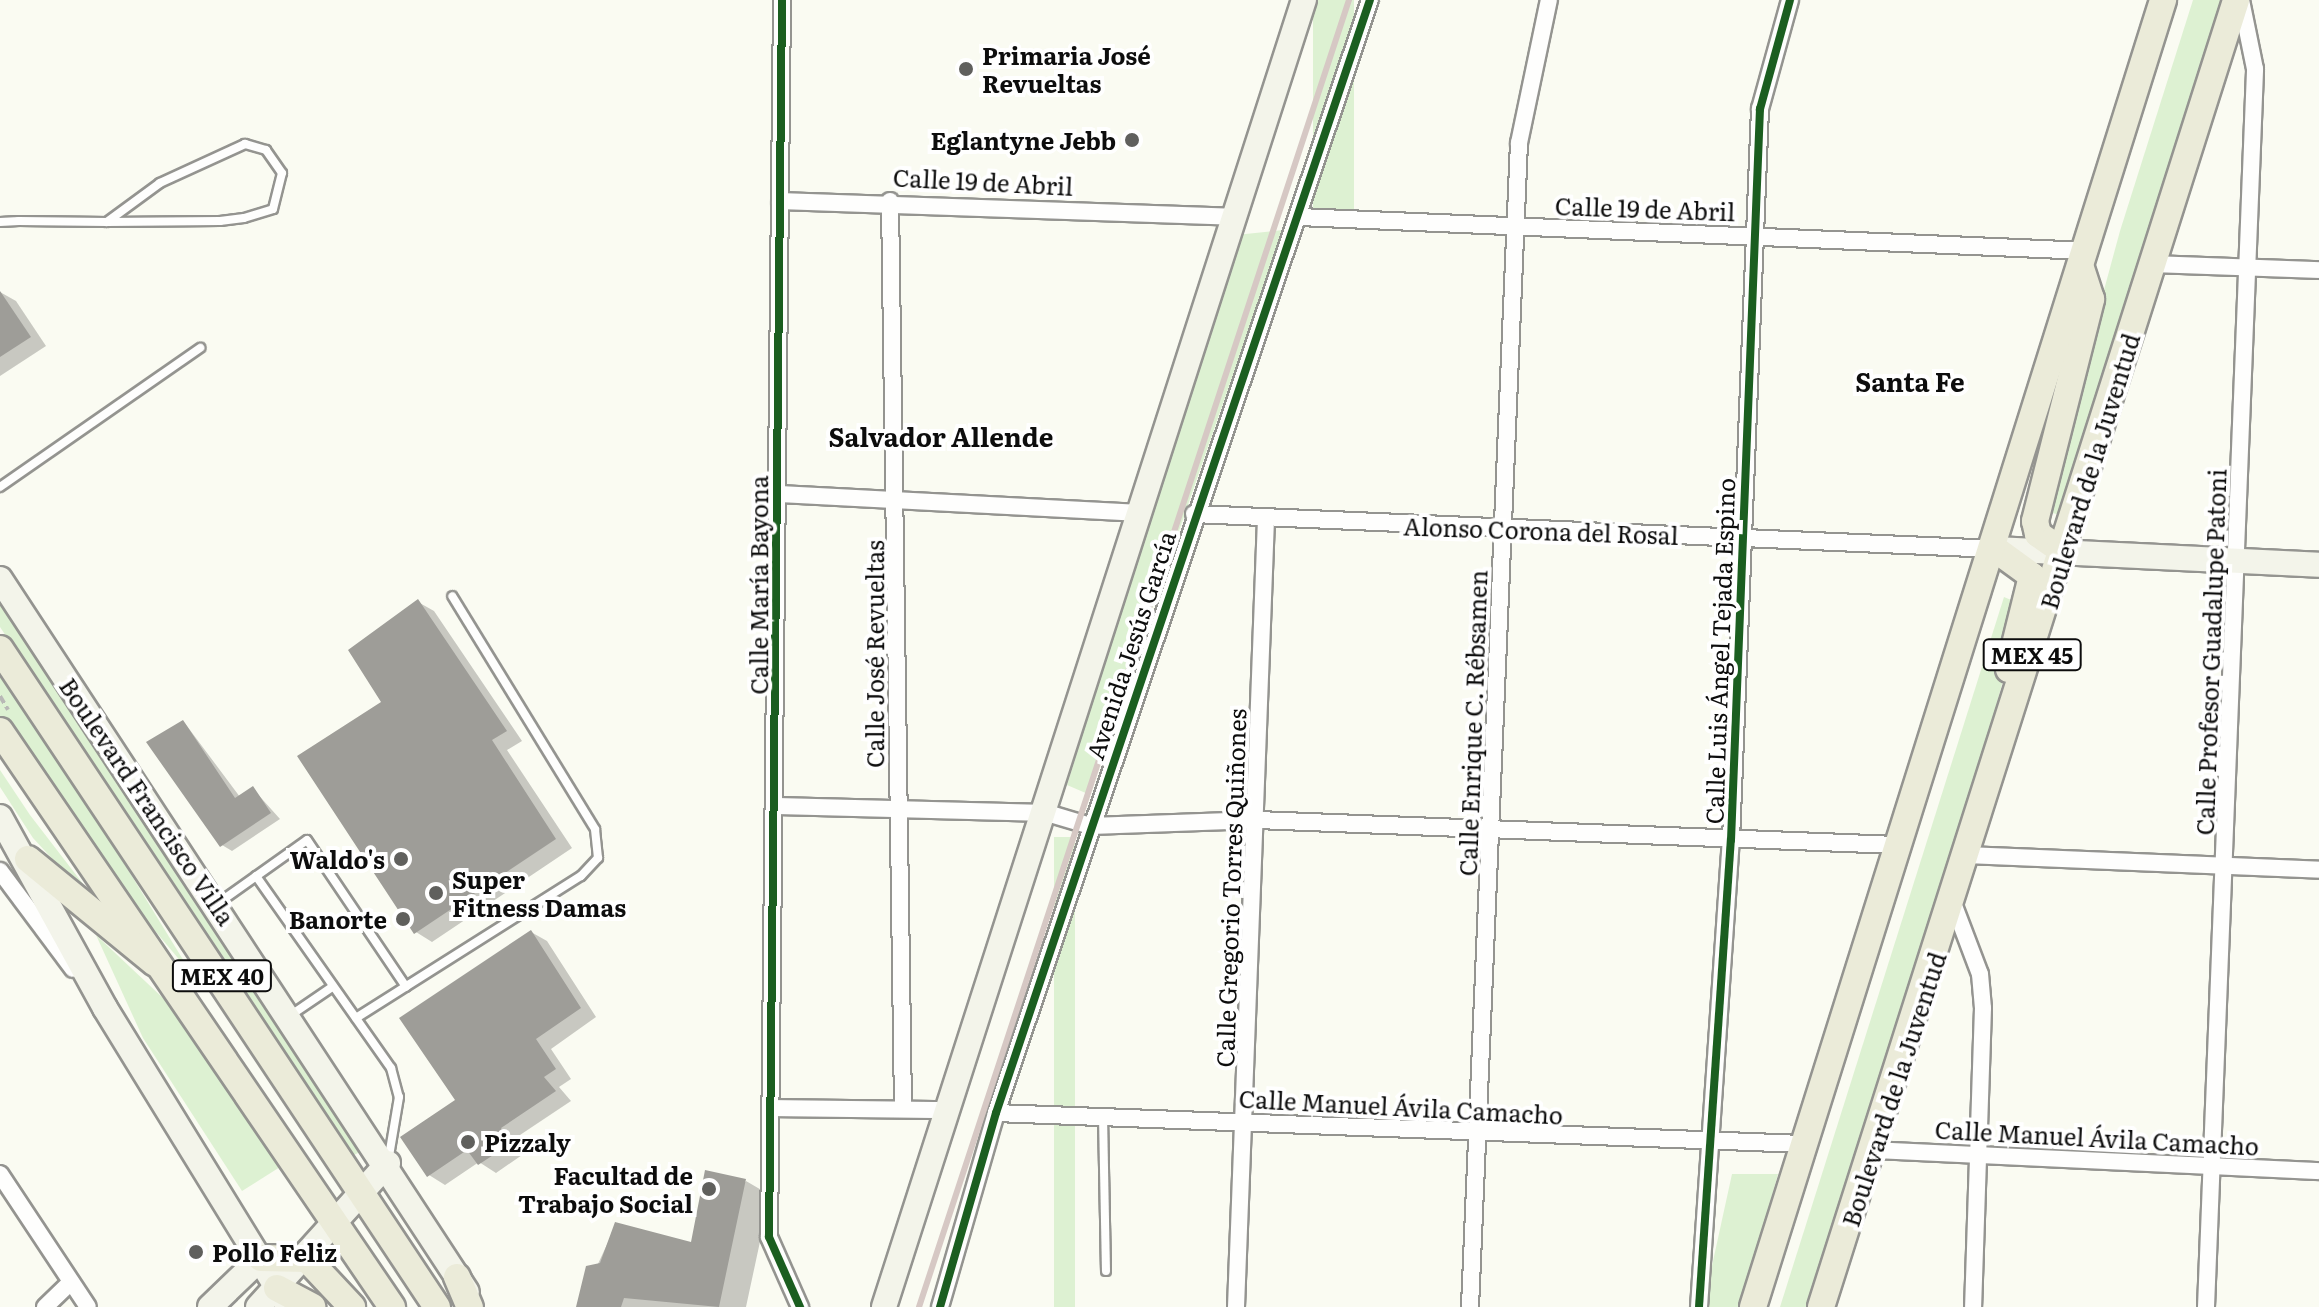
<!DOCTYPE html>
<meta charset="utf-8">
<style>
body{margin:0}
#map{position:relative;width:2319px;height:1307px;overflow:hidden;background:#fafbf2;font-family:Literata,serif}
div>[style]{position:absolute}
.green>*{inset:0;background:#ddf1d2;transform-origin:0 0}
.shadow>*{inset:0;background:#0003}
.building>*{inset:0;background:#9e9d98}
.path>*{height:4px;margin-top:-2px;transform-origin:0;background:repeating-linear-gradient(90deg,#b8b8b6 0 8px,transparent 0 12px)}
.roads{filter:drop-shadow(2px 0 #949490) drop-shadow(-2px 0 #949490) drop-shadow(0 2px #949490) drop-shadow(0 -2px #949490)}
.lane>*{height:8px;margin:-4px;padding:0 4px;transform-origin:4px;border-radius:4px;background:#fefefd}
.street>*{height:16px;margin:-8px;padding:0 8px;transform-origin:8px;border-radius:8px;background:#fefefd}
.secondary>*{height:24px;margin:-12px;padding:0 12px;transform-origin:12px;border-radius:12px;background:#f3f4ea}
.primary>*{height:26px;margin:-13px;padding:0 13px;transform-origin:13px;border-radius:13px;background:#ebebd9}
.rail>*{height:6px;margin:-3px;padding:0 3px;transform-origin:3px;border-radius:3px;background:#d6c8c4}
.cycleway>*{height:8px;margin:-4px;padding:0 4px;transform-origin:4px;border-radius:4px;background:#1b5e20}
.dots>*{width:22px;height:22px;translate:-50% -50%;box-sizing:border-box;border:4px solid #fff;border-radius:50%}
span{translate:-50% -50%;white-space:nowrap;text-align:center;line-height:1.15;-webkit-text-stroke:8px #fff;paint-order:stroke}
.shield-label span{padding:2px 6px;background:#fff;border:2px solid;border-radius:6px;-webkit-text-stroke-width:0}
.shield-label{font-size:22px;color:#0d0d0d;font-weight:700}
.poi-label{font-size:24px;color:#0d0d0d;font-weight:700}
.left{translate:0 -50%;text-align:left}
.right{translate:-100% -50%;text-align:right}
.street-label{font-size:24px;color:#0d0d0d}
.neighbourhood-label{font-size:26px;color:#0d0d0d;font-weight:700}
</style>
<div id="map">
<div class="green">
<div style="left:1313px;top:0;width:41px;height:215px"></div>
<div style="clip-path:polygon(2193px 0,2226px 0,2065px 516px,2044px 511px,2120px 231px)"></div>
<div style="clip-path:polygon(1283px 230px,1088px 794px,1067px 785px,1236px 235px)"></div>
<div style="clip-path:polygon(2004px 597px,2023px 605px,1947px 891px,1807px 1307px,1780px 1307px)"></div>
<div style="clip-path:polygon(0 604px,362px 1151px,352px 1156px,0 627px)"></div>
<div style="clip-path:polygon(0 671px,78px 788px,193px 976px,77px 838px,0 722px)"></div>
<div style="clip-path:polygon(0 770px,30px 815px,120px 932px,33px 838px,0 787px)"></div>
<div style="left:1054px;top:837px;width:21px;height:495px"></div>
<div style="clip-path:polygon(96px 935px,180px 1014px,280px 1167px,242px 1191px,143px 1038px)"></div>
<div style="clip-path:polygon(1732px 1174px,1778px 1174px,1741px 1307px,1703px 1307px)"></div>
</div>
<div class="shadow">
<div style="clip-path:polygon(0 292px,16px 301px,46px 346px,0 376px)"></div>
<div style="clip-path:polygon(418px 602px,434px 611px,522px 741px,507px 750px,572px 848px,432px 942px,416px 932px,384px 702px)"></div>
<div style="clip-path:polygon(184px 722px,240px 797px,253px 789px,280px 819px,232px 851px,222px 845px)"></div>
<div style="clip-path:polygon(531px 932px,547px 941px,596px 1017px,551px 1049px,571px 1079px,559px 1087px,571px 1101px,517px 1137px,525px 1153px,496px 1173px,479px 1162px,445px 1185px,429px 1175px)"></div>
<div style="clip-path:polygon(746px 1181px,770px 1195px,746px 1307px,578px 1307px,616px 1225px,692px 1244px)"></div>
</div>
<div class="building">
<div style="clip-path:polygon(0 291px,31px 337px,0 357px)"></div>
<div style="clip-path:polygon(418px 599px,507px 731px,492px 740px,556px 839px,414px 934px,297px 756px,381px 702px,348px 650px)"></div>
<div style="clip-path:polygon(183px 720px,235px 798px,253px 786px,271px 813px,220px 847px,146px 742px)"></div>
<div style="clip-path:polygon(531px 930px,581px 1008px,536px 1039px,556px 1069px,544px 1077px,556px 1091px,501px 1128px,510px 1144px,478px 1165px,467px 1150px,427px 1177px,400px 1137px,455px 1100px,399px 1018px)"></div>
<div style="clip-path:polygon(705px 1170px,746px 1179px,719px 1307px,624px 1298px,621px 1307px,576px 1307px,586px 1266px,600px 1263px,615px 1222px,691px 1242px)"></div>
</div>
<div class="path">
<div style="left:0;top:696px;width:16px;rotate:60deg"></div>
</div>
<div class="roads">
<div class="lane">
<div style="left:0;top:222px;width:19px;rotate:-3deg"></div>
<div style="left:19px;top:221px;width:88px;rotate:0.7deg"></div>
<div style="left:107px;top:222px;width:113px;rotate:-0.5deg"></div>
<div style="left:220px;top:221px;width:24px;rotate:-7deg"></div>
<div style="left:244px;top:218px;width:30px;rotate:-17deg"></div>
<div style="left:273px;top:209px;width:37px;rotate:-76deg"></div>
<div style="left:282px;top:173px;width:28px;rotate:-125deg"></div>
<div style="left:266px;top:150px;width:22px;rotate:-164deg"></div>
<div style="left:245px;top:144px;width:94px;rotate:155.4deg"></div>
<div style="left:160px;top:183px;width:66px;rotate:143.7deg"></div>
<div style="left:0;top:487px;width:244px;rotate:-34.8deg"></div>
<div style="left:256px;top:876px;width:235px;rotate:54.9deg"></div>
<div style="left:391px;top:1068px;width:30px;rotate:75deg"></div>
<div style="left:399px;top:1097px;width:66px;rotate:99.6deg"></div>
<div style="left:217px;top:904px;width:110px;rotate:-35.4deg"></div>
<div style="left:307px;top:840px;width:177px;rotate:56deg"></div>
<div style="left:291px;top:1015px;width:50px;rotate:-34.3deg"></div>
<div style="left:356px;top:1018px;width:266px;rotate:-32.3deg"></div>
<div style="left:581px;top:876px;width:25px;rotate:-47deg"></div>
<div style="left:598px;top:858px;width:29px;rotate:-96deg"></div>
<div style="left:595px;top:829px;width:273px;rotate:-121.5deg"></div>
<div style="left:1103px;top:1116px;width:155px;rotate:88.9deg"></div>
</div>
<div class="street">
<div style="left:782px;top:0;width:1237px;rotate:90.6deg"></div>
<div style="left:769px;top:1237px;width:77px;rotate:66.1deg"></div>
<div style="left:780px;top:201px;width:452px;rotate:2deg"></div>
<div style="left:890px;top:201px;width:907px;rotate:89.18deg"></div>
<div style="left:1299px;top:217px;width:788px;rotate:2.47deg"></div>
<div style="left:2153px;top:264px;width:166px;rotate:2.1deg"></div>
<div style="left:778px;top:494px;width:360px;rotate:3deg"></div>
<div style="left:1194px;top:514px;width:802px;rotate:2.5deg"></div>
<div style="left:777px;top:806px;width:270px;rotate:1.5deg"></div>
<div style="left:1047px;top:813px;width:46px;rotate:16.5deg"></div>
<div style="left:1091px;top:826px;width:166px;rotate:-2.1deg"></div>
<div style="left:1257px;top:820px;width:640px;rotate:2.24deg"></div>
<div style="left:1968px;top:855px;width:351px;rotate:2.4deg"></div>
<div style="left:0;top:871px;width:122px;rotate:53.3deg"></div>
<div style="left:1953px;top:903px;width:76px;rotate:69.2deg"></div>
<div style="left:1980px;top:974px;width:34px;rotate:85deg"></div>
<div style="left:1983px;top:1008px;width:299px;rotate:91.9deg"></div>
<div style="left:776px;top:1108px;width:171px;rotate:0.7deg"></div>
<div style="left:996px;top:1113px;width:808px;rotate:2.2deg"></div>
<div style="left:1873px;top:1150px;width:446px;rotate:2.7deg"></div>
<div style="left:0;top:1174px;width:159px;rotate:56.5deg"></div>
<div style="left:45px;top:1307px;width:36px;rotate:-44deg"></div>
<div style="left:940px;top:1307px;width:202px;rotate:-73.9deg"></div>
<div style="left:996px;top:1113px;width:1174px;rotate:-71.43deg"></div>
<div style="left:1236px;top:1307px;width:790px;rotate:-87.82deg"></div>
<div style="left:1470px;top:1307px;width:1165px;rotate:-87.59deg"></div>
<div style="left:1519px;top:143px;width:146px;rotate:-78.2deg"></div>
<div style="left:1699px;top:1307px;width:468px;rotate:-86.1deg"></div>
<div style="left:1731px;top:840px;width:732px;rotate:-87.73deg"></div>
<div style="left:1760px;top:109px;width:113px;rotate:-74.6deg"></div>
<div style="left:2206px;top:1307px;width:1239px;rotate:-87.73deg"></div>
<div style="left:2255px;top:69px;width:70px;rotate:-101.5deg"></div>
</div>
<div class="secondary">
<div style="left:1995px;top:549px;width:324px;rotate:2.8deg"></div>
<div style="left:0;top:579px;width:852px;rotate:56.78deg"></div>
<div style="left:0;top:817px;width:218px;rotate:61.2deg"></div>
<div style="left:105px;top:1008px;width:349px;rotate:58.4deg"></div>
<div style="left:210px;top:1307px;width:71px;rotate:-43.9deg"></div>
<div style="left:258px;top:1307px;width:194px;rotate:-47.9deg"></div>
<div style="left:884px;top:1307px;width:1373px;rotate:-72.19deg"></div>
</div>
<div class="primary">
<div style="left:1995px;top:549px;width:46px;rotate:36.1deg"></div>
<div style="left:2032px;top:576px;width:96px;rotate:103.9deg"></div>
<div style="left:2065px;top:553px;width:33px;rotate:-145deg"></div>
<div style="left:2038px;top:534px;width:13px;rotate:-103deg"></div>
<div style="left:2035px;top:521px;width:229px;rotate:-75.8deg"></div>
<div style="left:2091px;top:299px;width:32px;rotate:-108deg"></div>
<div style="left:0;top:649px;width:790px;rotate:56.41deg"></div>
<div style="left:0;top:731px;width:697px;rotate:55.76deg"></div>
<div style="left:28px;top:859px;width:164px;rotate:39.3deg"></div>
<div style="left:261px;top:1258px;width:46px;rotate:1.2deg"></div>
<div style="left:307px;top:1259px;width:66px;rotate:46.8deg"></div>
<div style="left:457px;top:1277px;width:33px;rotate:67deg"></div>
<div style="left:277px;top:1288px;width:40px;rotate:28deg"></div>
<div style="left:1753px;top:1307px;width:1370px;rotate:-72.58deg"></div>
<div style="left:1821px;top:1307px;width:1371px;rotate:-72.38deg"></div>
</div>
</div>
<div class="rail">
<div style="left:919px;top:1307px;width:1376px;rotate:-71.79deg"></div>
</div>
<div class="cycleway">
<div style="left:782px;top:0;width:1237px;rotate:90.6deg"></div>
<div style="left:769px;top:1237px;width:77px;rotate:66.1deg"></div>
<div style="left:940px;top:1307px;width:202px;rotate:-73.9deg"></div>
<div style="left:996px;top:1113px;width:1174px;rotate:-71.43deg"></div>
<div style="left:1699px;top:1307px;width:468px;rotate:-86.1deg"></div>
<div style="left:1731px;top:840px;width:732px;rotate:-87.73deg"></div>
<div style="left:1760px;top:109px;width:113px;rotate:-74.6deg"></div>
</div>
<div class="dots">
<div style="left:966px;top:69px;background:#60605d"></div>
<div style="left:1132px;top:140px;background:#60605d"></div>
<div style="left:401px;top:859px;background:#60605d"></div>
<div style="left:436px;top:893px;background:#60605d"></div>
<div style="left:403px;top:919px;background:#60605d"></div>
<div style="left:468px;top:1142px;background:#60605d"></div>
<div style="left:709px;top:1189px;background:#60605d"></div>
<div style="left:196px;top:1252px;background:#60605d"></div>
</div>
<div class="shield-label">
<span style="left:2032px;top:655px">MEX 45</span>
<span style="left:222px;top:976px">MEX 40</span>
</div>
<div class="poi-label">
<span class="left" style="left:982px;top:69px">Primaria José<br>Revueltas</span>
<span class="right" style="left:1116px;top:140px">Eglantyne Jebb</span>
<span class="right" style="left:385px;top:859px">Waldo's</span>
<span class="left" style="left:452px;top:893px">Super<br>Fitness Damas</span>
<span class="right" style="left:387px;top:919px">Banorte</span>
<span class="left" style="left:484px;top:1142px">Pizzaly</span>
<span class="right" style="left:693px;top:1189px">Facultad de<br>Trabajo Social</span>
<span class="left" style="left:212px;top:1252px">Pollo Feliz</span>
</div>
<div class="street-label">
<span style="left:983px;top:181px;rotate:3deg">Calle 19 de Abril</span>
<span style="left:1645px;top:208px;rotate:2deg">Calle 19 de Abril</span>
<span style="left:2089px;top:471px;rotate:-73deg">Boulevard de la Juventud</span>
<span style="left:1541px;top:530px;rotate:2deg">Alonso Corona del Rosal</span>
<span style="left:758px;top:585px;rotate:-90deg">Calle María Bayona</span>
<span style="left:1130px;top:645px;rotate:-72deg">Avenida Jesús García</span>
<span style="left:1719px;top:651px;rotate:-88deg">Calle Luis Ángel Tejada Espino</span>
<span style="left:2210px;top:652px;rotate:-88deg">Calle Profesor Guadalupe Patoni</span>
<span style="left:874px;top:654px;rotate:-90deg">Calle José Revueltas</span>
<span style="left:1472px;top:723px;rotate:-88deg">Calle Enrique C. Rébsamen</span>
<span style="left:148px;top:801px;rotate:56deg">Boulevard Francisco Villa</span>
<span style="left:1230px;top:888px;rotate:-88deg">Calle Gregorio Torres Quiñones</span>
<span style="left:1893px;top:1089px;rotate:-72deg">Boulevard de la Juventud</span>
<span style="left:1401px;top:1106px;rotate:3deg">Calle Manuel Ávila Camacho</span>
<span style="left:2097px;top:1137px;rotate:3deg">Calle Manuel Ávila Camacho</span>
</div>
<div class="neighbourhood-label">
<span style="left:1910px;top:381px">Santa Fe</span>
<span style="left:941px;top:436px">Salvador Allende</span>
</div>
</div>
